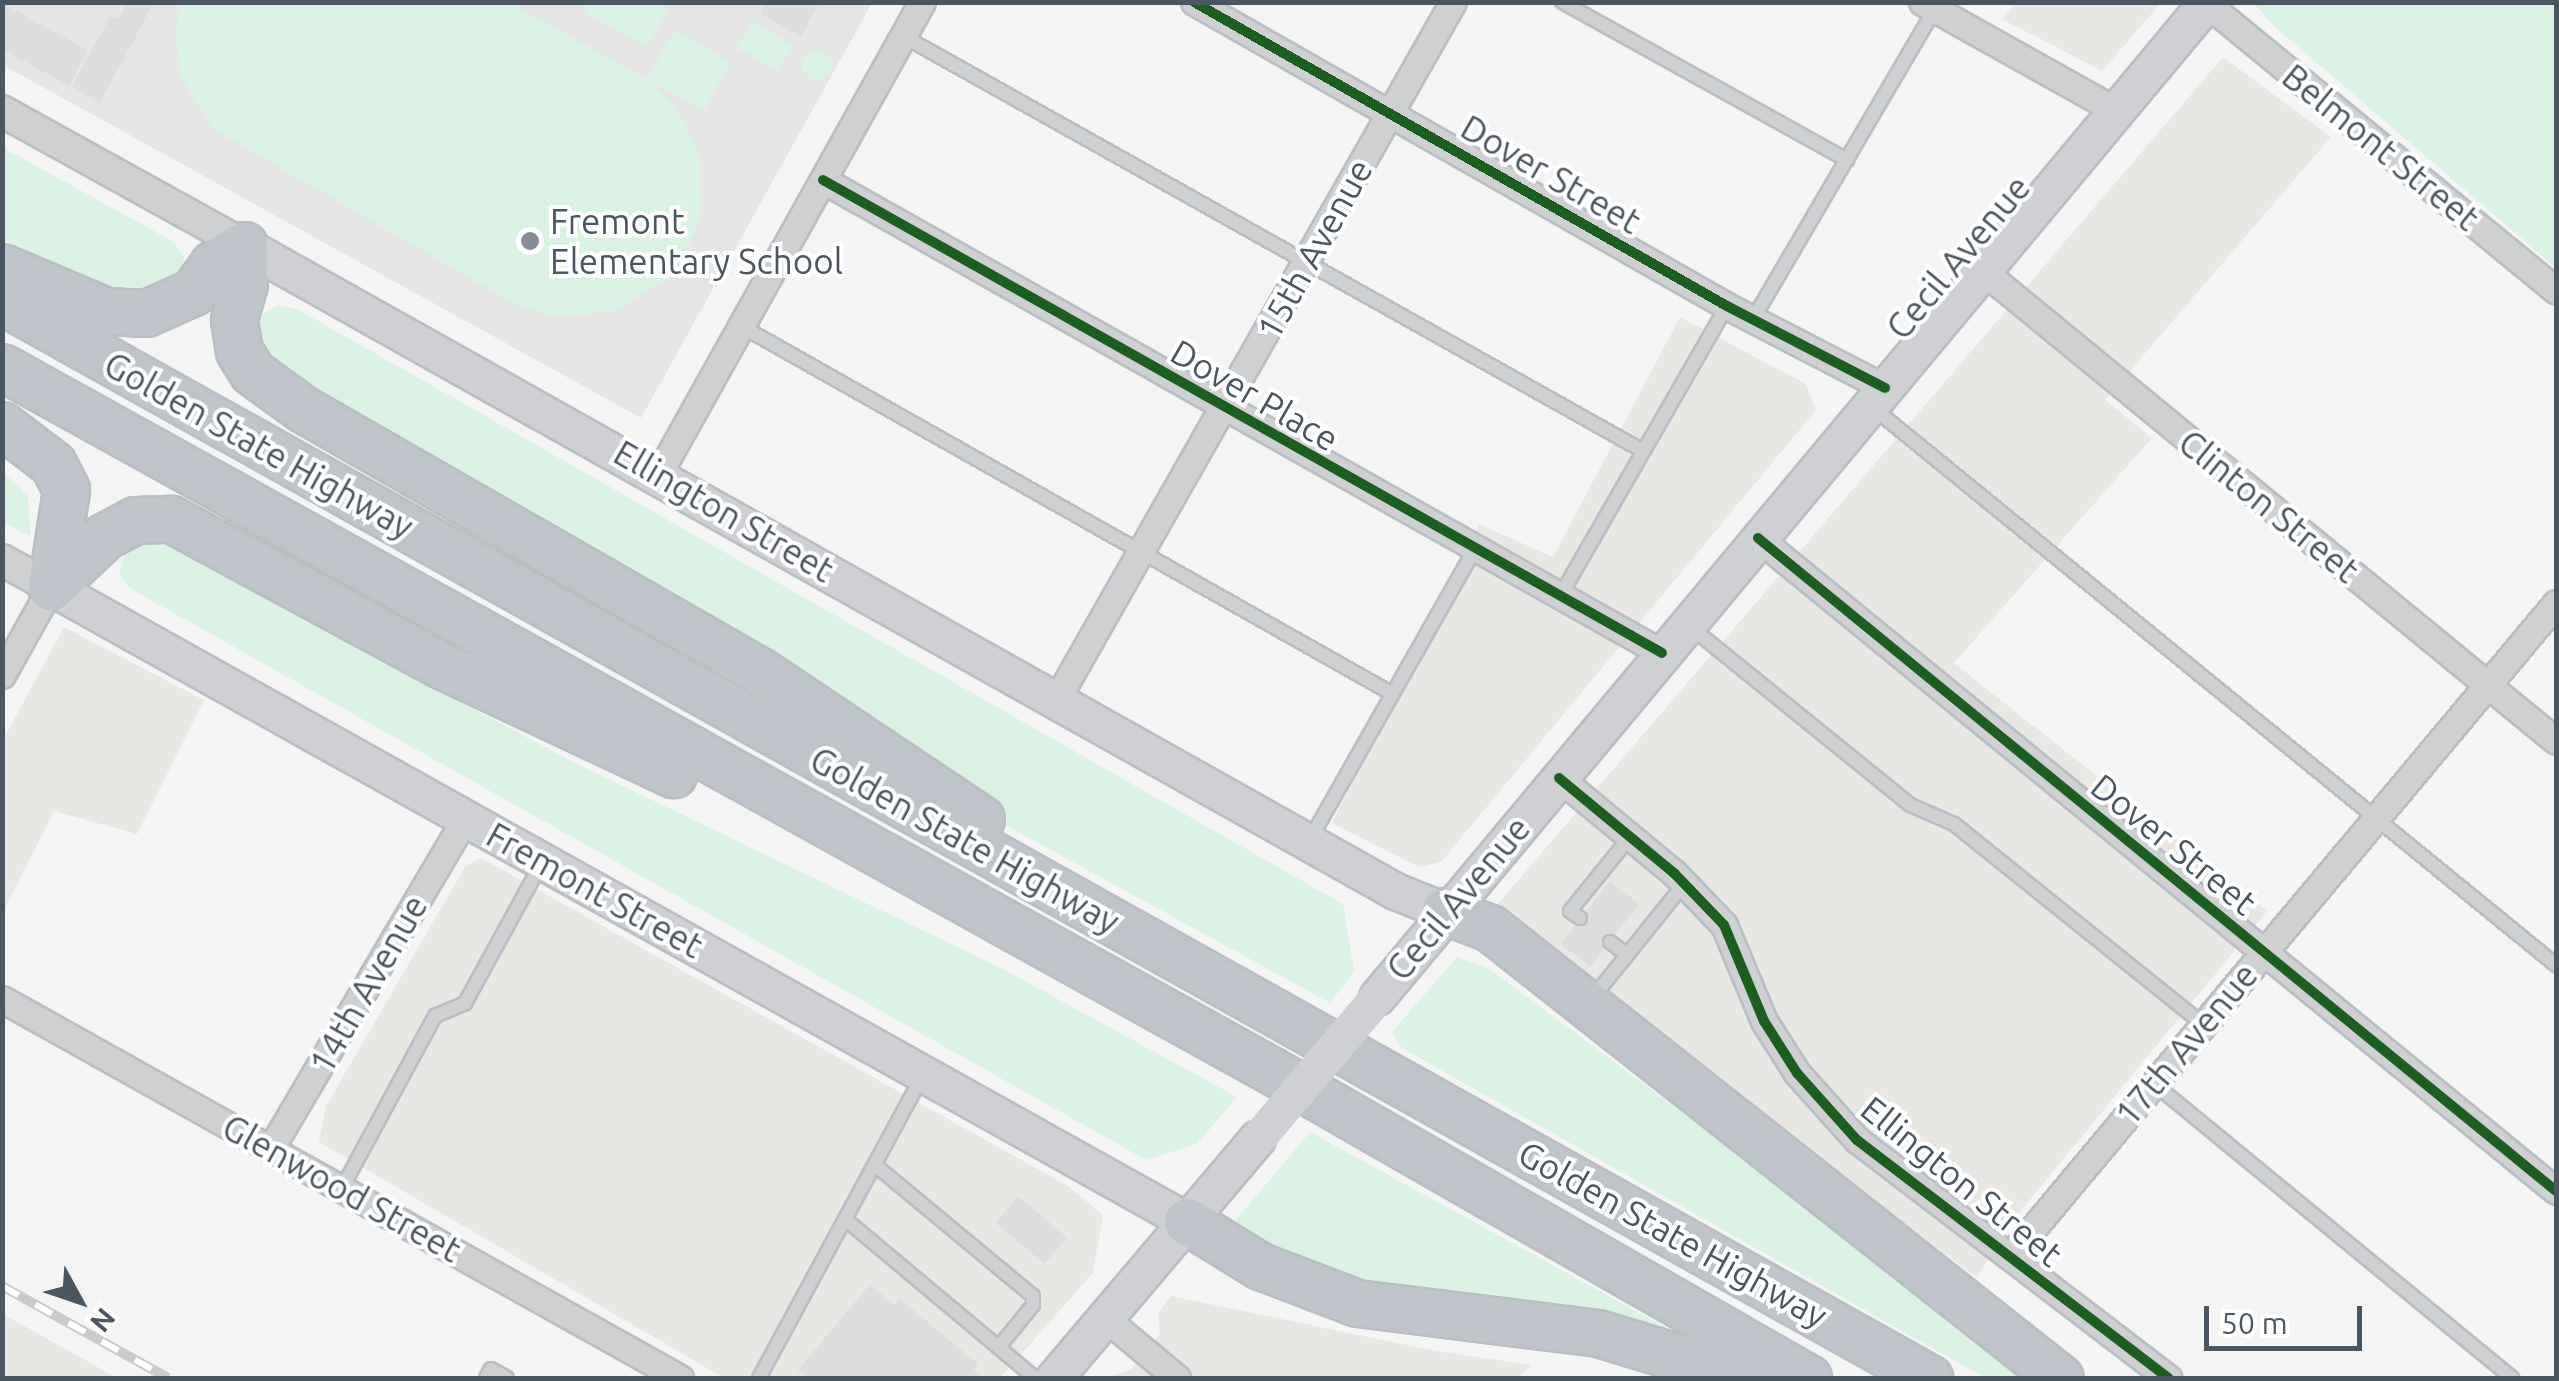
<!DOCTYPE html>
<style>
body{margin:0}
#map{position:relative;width:2559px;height:1381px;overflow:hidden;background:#f4f4f4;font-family:Ubuntu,sans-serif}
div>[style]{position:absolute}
.commercial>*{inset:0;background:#e8e7e3}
.education>*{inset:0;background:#e6e5e6}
.green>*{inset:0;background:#d9f2e3;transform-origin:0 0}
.round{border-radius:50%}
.building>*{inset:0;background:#ddddde;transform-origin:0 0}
.roads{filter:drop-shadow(2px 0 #b9bec3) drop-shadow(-2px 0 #b9bec3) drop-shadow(0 2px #b9bec3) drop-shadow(0 -2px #b9bec3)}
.service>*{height:12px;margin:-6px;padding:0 6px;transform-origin:6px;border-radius:6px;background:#ced0d2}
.minor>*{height:25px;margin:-12.5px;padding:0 12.5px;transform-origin:12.5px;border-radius:12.5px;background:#ced0d2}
.tertiary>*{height:30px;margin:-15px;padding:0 15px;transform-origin:15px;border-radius:15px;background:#ced0d2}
.secondary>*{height:35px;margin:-17.5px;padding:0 17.5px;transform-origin:17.5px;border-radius:17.5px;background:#ced0d4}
.motorway>*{height:45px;margin:-22.5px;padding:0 22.5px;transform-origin:22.5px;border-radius:22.5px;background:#bec4c9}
.rail>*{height:10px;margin-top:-5px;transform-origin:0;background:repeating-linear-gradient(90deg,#fff 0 19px,#c9cacc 0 38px);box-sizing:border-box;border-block:2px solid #c9cacc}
.secondary-bridge>*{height:35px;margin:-17.5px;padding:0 17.5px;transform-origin:17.5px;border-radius:17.5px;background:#ced0d4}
.cycleway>*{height:10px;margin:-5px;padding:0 5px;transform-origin:5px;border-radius:5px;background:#1b5e20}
.dots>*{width:28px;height:28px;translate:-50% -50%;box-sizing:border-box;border:5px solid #fff;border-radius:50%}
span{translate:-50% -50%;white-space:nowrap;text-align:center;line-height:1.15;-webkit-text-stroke:8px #fff;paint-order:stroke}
.street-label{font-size:35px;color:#4a5661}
.poi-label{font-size:35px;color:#4a5661}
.left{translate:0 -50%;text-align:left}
.frame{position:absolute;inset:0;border:5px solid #4a5661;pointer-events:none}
.north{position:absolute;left:30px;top:1251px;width:100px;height:100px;-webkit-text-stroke:8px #fff;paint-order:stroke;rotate:130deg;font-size:28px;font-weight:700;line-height:40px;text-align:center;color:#4a5661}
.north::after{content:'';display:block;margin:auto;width:35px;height:45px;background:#4a5661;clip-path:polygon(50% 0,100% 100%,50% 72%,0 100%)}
.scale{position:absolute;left:2204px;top:1306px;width:158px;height:45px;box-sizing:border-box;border:5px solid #4a5661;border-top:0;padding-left:12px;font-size:30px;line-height:35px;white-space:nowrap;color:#4a5661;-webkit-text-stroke:8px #fff;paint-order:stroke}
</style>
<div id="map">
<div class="commercial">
<div style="clip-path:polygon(2016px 3px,2016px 2px,2161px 3px,2102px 71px,2002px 19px)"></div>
<div style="clip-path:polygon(2223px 57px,2331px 137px,2105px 400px,2152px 438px,1954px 663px,2267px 911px,2005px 1230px,1977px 1278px,1491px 912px)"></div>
<div style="clip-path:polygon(1680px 317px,1806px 384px,1816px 410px,1441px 862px,1419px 867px,1332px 823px,1479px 524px,1553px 557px)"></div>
<div style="clip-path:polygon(64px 627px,204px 700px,137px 834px,54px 811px,3px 912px,3px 740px)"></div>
<div style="clip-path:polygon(481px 858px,1068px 1186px,1103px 1215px,1093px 1273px,1000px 1378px,724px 1378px,319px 1142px,326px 1106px,465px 867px)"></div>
<div style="clip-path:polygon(1171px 1296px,1431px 1350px,1531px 1365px,1519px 1378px,1105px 1378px,1132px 1369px,1160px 1334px,1158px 1314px)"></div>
<div style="clip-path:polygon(3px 1314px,117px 1378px,3px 1378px)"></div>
</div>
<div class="education">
<div style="clip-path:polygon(3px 3px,872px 3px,641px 418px,3px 65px)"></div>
</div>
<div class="green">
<div style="clip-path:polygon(181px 2px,511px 3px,647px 79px,675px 30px,731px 62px,704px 110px,650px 81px,676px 107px,700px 156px,701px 211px,689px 246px,666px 279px,616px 311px,557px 317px,516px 305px,213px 129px,181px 76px,175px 34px)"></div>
<div style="clip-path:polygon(591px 2px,654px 3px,668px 10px,647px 47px,585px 13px)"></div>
<div style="clip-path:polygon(2253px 3px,2556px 3px,2556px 268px,2275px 27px)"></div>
<div style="left:752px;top:21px;width:48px;height:31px;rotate:30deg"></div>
<div class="round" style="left:802px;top:50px;width:30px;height:30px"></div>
<div style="clip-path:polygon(2px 147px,174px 242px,184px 257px,180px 275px,137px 292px,93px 287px,3px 239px)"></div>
<div style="clip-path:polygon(279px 305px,299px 310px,1343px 904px,1354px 971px,1330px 1003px,1000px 822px,261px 355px,251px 335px,259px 316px)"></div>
<div style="clip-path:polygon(3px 472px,28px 496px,31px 537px,3px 522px)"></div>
<div style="clip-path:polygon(164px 543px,569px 760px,1003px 969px,1237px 1097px,1197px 1144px,1146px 1160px,131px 589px,119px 574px,124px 556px,140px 544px)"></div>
<div style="clip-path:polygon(1457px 957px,1488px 968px,2039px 1378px,1985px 1378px,1402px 1048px,1392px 1032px)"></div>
<div style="clip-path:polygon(1310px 1132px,1707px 1350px,1360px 1292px,1237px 1234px,1236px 1220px)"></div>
</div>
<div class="building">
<div style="clip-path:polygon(128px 2px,154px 2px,100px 103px,71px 87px,111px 16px,118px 20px)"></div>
<div style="clip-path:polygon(766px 2px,820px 2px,801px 37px,760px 14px)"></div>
<div style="clip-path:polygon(2px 3px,88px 50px,69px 86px,2px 49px)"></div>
<div style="left:1610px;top:881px;width:37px;height:80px;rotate:38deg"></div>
<div style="left:1018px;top:1196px;width:64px;height:35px;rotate:40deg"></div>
<div style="clip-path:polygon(870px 1284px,895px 1305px,900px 1299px,978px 1364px,974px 1370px,984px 1378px,808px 1378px,798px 1370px)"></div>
</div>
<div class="roads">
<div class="service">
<div style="left:1562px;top:2px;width:326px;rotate:29deg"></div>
<div style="left:903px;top:36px;width:848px;rotate:29.28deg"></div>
<div style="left:1753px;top:319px;width:359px;rotate:-59.6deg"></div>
<div style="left:741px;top:326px;width:746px;rotate:29.45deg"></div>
<div style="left:1872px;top:407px;width:883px;rotate:39.21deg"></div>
<div style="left:1559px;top:598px;width:337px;rotate:-60.1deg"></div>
<div style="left:1688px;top:625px;width:286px;rotate:39deg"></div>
<div style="left:1910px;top:805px;width:48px;rotate:23.4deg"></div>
<div style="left:1954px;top:824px;width:319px;rotate:38.8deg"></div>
<div style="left:1309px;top:841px;width:335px;rotate:-60.4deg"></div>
<div style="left:1580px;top:918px;width:12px;rotate:-145deg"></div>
<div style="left:1570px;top:911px;width:95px;rotate:-51deg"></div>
<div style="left:1610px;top:942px;width:21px;rotate:37deg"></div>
<div style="left:1627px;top:955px;width:91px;rotate:-51.2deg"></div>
<div style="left:1602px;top:986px;width:40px;rotate:-51deg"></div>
<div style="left:2153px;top:1083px;width:465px;rotate:39.4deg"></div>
<div style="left:875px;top:1165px;width:205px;rotate:39.7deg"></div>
<div style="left:1033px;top:1296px;width:9px;rotate:90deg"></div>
<div style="left:1033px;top:1305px;width:55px;rotate:129.1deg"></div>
<div style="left:342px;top:1188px;width:196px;rotate:-61.6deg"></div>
<div style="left:435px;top:1016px;width:33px;rotate:-23deg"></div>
<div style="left:465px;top:1003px;width:158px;rotate:-61.3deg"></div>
<div style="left:845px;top:1219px;width:248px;rotate:39.9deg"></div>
<div style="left:486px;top:1378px;width:10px;rotate:-61deg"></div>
<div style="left:491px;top:1369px;width:18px;rotate:29deg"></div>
<div style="left:759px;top:1378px;width:345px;rotate:-61.6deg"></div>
</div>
<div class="minor">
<div style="left:1194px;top:2px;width:614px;rotate:29.7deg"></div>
<div style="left:1727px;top:306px;width:178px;rotate:27.4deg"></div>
<div style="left:1922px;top:2px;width:223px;rotate:29.2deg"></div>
<div style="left:2206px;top:3px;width:453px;rotate:39.4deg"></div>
<div style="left:823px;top:180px;width:963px;rotate:29.41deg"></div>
<div style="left:1983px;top:271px;width:741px;rotate:39.36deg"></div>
<div style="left:659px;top:473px;width:539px;rotate:-60.82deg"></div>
<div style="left:1758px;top:538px;width:1031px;rotate:39.29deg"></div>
<div style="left:2px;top:675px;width:101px;rotate:-60.9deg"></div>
<div style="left:1055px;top:702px;width:805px;rotate:-60.38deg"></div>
<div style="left:1559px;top:778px;width:149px;rotate:39.6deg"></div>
<div style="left:1674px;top:873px;width:72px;rotate:46.1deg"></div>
<div style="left:1724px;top:925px;width:104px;rotate:67.4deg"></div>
<div style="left:1764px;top:1021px;width:62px;rotate:57.6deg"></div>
<div style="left:1797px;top:1073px;width:90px;rotate:48.2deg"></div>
<div style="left:1857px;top:1140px;width:392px;rotate:37.4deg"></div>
<div style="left:2px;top:999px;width:777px;rotate:29.21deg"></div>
<div style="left:271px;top:1148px;width:382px;rotate:-59.5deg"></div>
<div style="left:2010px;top:1256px;width:851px;rotate:-50.1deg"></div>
<div style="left:1105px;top:1318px;width:94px;rotate:39.8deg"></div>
</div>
<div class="tertiary">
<div style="left:2px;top:111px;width:277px;rotate:29deg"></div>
<div style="left:2px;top:560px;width:56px;rotate:28.9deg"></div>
</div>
<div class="secondary">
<div style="left:244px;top:245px;width:1320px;rotate:29.3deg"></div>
<div style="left:1395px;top:891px;width:54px;rotate:21.8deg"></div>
<div style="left:51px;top:587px;width:1301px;rotate:29.17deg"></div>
<div style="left:1377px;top:997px;width:1296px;rotate:-50.17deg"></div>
<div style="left:1054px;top:1378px;width:314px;rotate:-49.7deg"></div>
</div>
<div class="motorway">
<div style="left:244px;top:245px;width:39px;rotate:90deg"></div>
<div style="left:244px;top:284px;width:37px;rotate:106deg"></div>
<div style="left:234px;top:320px;width:31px;rotate:81deg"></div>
<div style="left:239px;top:351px;width:25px;rotate:58deg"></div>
<div style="left:252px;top:372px;width:63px;rotate:36deg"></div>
<div style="left:303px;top:409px;width:527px;rotate:29.83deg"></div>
<div style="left:760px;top:671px;width:266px;rotate:33.8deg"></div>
<div style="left:2px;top:267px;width:113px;rotate:22.9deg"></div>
<div style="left:106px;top:311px;width:40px;rotate:2.9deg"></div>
<div style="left:146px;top:313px;width:51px;rotate:-24.1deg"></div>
<div style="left:193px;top:292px;width:34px;rotate:-54deg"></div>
<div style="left:213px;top:264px;width:36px;rotate:-32deg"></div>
<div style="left:2px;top:301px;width:2208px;rotate:29.2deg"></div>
<div style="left:2px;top:367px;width:1452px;rotate:29deg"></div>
<div style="left:1272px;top:1071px;width:618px;rotate:29.8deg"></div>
<div style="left:2px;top:425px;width:64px;rotate:37.4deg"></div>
<div style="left:53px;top:464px;width:29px;rotate:63deg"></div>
<div style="left:66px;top:490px;width:98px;rotate:98.8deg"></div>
<div style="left:51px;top:587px;width:74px;rotate:-43.4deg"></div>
<div style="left:105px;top:536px;width:34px;rotate:-28deg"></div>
<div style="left:135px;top:520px;width:36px;rotate:-2deg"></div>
<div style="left:171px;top:519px;width:305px;rotate:28.4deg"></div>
<div style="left:439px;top:664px;width:259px;rotate:25.2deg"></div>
<div style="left:1445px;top:911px;width:48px;rotate:20.7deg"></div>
<div style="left:1490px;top:928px;width:726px;rotate:38.29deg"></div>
<div style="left:1187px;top:1221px;width:86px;rotate:31.7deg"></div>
<div style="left:1260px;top:1266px;width:104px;rotate:20.9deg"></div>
<div style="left:1357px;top:1303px;width:243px;rotate:7.1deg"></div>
<div style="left:1598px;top:1333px;width:154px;rotate:17deg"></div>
</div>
</div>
<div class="rail">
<div style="left:2px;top:1286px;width:190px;rotate:29deg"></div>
</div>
<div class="secondary-bridge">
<div style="left:1257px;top:1139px;width:186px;rotate:-49.8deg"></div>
</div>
<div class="cycleway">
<div style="left:1194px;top:2px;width:614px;rotate:29.7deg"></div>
<div style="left:1727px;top:306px;width:178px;rotate:27.4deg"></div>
<div style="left:823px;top:180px;width:963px;rotate:29.41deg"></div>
<div style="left:1758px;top:538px;width:1031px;rotate:39.29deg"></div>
<div style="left:1559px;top:778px;width:149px;rotate:39.6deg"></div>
<div style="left:1674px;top:873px;width:72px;rotate:46.1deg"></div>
<div style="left:1724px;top:925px;width:104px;rotate:67.4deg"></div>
<div style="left:1764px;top:1021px;width:62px;rotate:57.6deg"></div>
<div style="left:1797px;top:1073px;width:90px;rotate:48.2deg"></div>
<div style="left:1857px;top:1140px;width:392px;rotate:37.4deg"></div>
</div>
<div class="dots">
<div style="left:530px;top:241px;background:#868d94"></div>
</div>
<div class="street-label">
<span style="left:2381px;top:147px;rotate:39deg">Belmont Street</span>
<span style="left:1551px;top:174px;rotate:30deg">Dover Street</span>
<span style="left:1314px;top:249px;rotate:-61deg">15th Avenue</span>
<span style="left:1958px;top:257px;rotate:-50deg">Cecil Avenue</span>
<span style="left:1255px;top:395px;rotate:30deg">Dover Place</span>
<span style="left:259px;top:445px;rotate:29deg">Golden State Highway</span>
<span style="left:2269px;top:506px;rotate:39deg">Clinton Street</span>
<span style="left:724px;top:511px;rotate:30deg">Ellington Street</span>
<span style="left:965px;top:840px;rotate:29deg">Golden State Highway</span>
<span style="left:2174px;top:844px;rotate:39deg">Dover Street</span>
<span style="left:595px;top:890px;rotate:29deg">Fremont Street</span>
<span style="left:1458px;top:898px;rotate:-50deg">Cecil Avenue</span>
<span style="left:368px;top:984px;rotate:-60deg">14th Avenue</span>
<span style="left:2186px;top:1044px;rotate:-50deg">17th Avenue</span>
<span style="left:1962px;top:1181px;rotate:39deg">Ellington Street</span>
<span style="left:342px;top:1188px;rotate:29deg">Glenwood Street</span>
<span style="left:1673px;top:1234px;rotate:29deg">Golden State Highway</span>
</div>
<div class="poi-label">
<span class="left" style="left:550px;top:241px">Fremont<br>Elementary School</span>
</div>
<div class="frame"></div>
<div class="north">N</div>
<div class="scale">50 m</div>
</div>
